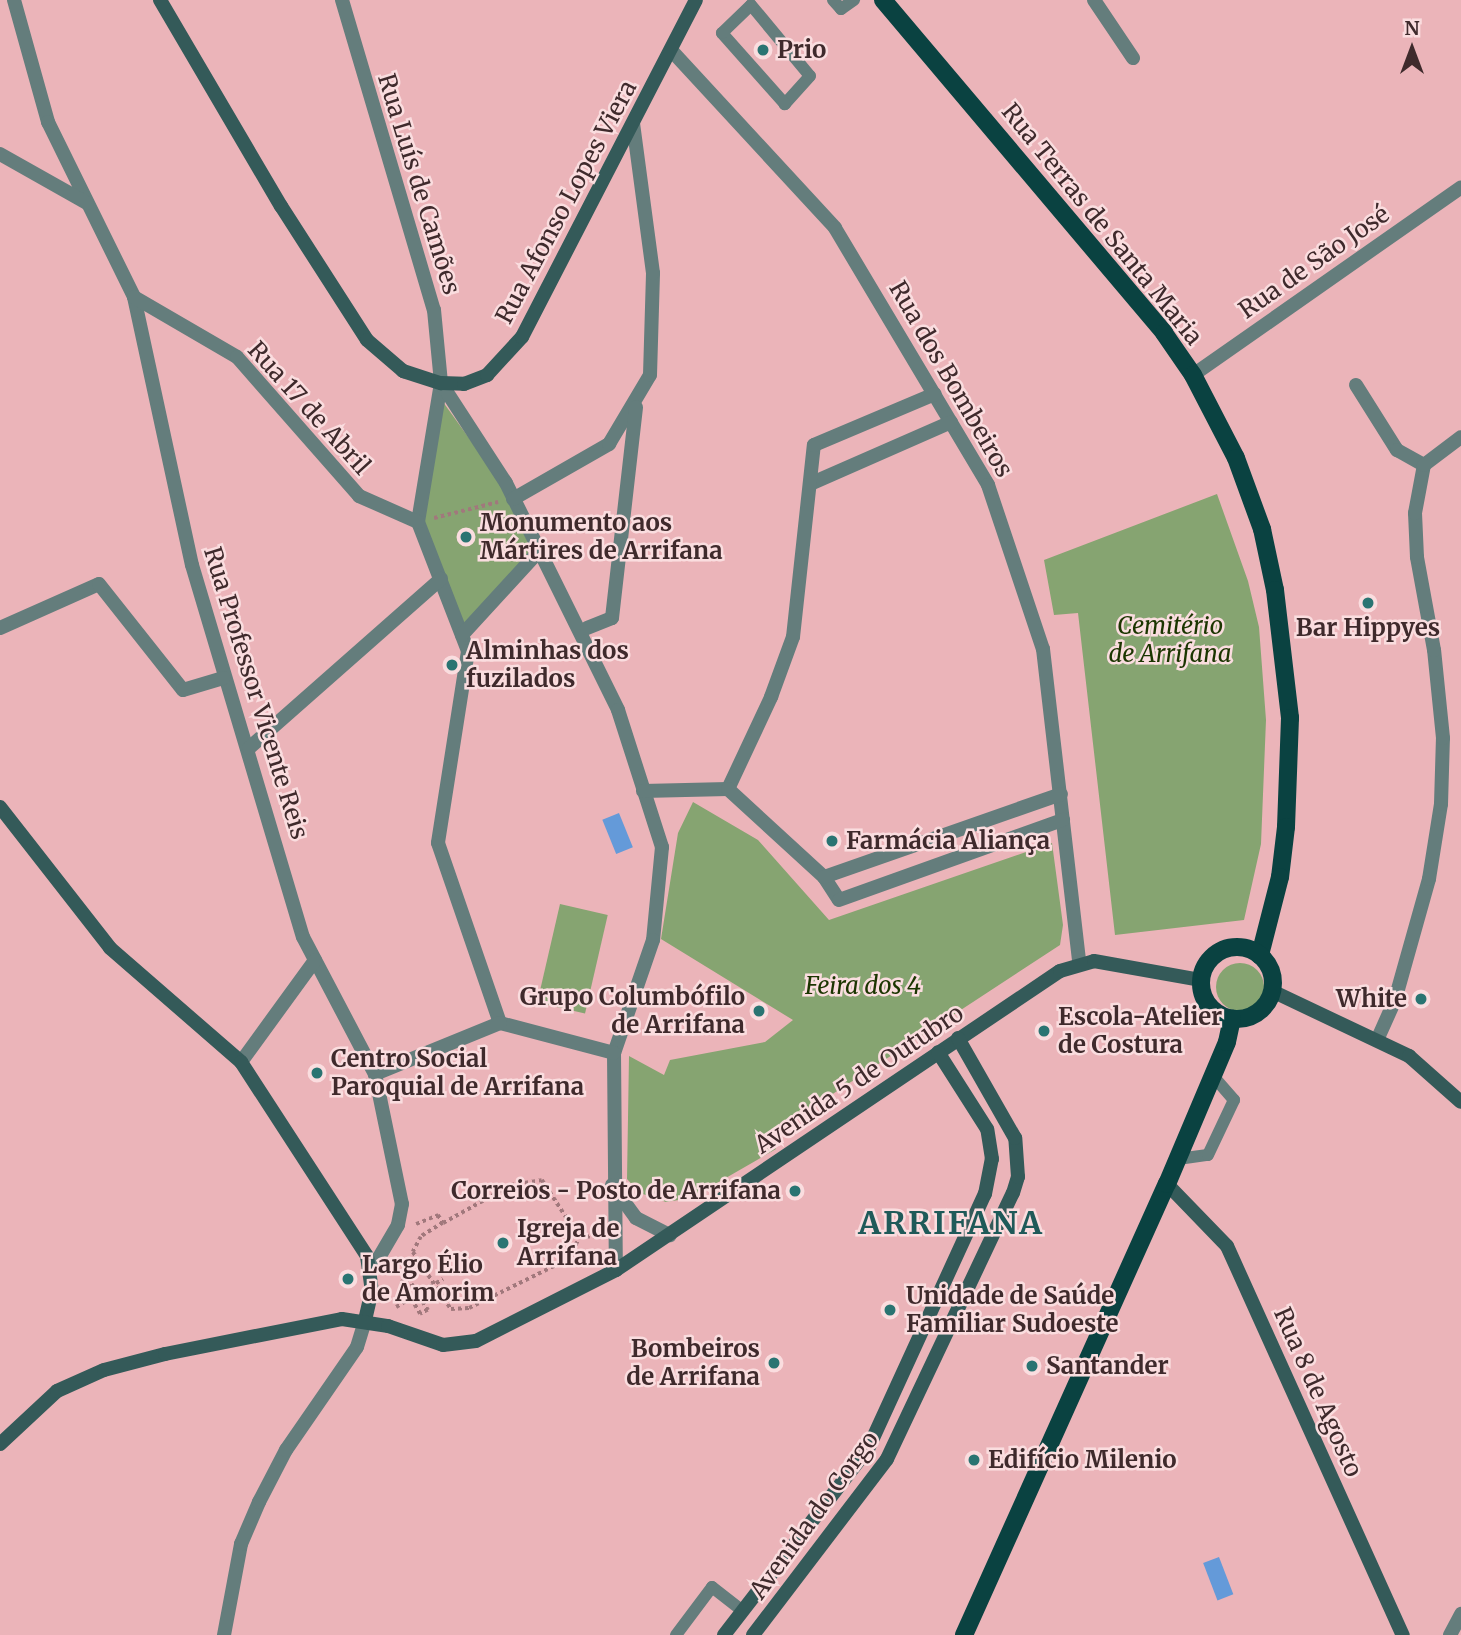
<!DOCTYPE html>
<meta charset="utf-8">
<style>
body{margin:0}
#map{position:relative;width:1461px;height:1635px;overflow:hidden;background:#ebb4b9;font-family:Merriweather,serif}
div>[style]{position:absolute}
.green>*{inset:0;background:#86a471;transform-origin:0 0}
.round{border-radius:50%}
.water>*{inset:0;background:#649ad9;transform-origin:0 0}
.path>*{height:3.5px;margin-top:-1.75px;transform-origin:0;background:repeating-linear-gradient(90deg,#a1787c 0 3.5px,transparent 0 7px)}
.lane>*{height:12px;margin:-6px;padding:0 6px;transform-origin:6px;border-radius:6px;background:#647d7c}
.street>*{height:14px;margin:-7px;padding:0 7px;transform-origin:7px;border-radius:7px;background:#647d7c}
.secondary>*{height:14px;margin:-7px;padding:0 7px;transform-origin:7px;border-radius:7px;background:#345a59}
.primary>*{height:18px;margin:-9px;padding:0 9px;transform-origin:9px;border-radius:9px;background:#0a4241}
.primary>.ring{margin:-9px;padding:0;box-sizing:content-box;background:none;border:18px solid #0a4241;border-radius:50%}
.dots>*{width:19px;height:19px;translate:-50% -50%;box-sizing:border-box;border:4px solid #fadddf;border-radius:50%}
span{translate:-50% -50%;white-space:nowrap;text-align:center;line-height:1.15;-webkit-text-stroke:5px #fadddf;paint-order:stroke}
.poi-label{font-size:24px;color:#3f2a2c;font-weight:700}
.left{translate:0 -50%;text-align:left}
.right{translate:-100% -50%;text-align:right}
.street-label{font-size:24px;color:#3f2a2c}
.park-label{font-size:24px;color:#1b3500;font-style:italic}
.district-label{font-size:32px;color:#1f5a59;font-weight:700;letter-spacing:2px}
.north{position:absolute;left:1377px;top:14px;width:70px;height:70px;-webkit-text-stroke:5px #fadddf;paint-order:stroke;rotate:0deg;font-size:19px;font-weight:700;line-height:28px;text-align:center;color:#3f2a2c}
.north::after{content:'';display:block;margin:auto;width:24px;height:32px;background:#3f2a2c;clip-path:polygon(50% 0,100% 100%,50% 72%,0 100%)}
</style>
<div id="map">
<div class="green">
<div style="clip-path:polygon(443px 402px,497px 477px,533px 553px,465px 626px,423px 519px)"></div>
<div style="clip-path:polygon(1217px 494px,1248px 581px,1259px 627px,1266px 720px,1261px 844px,1244px 920px,1115px 935px,1078px 613px,1054px 615px,1044px 560px)"></div>
<div style="clip-path:polygon(693px 802px,758px 840px,829px 920px,1052px 843px,1063px 925px,1060px 945px,767px 1137px,776px 1149px,691px 1198px,666px 1202px,640px 1193px,627px 1179px,629px 1056px,664px 1075px,670px 1060px,765px 1042px,793px 1020px,661px 939px,678px 833px)"></div>
<div style="left:560px;top:904px;width:49px;height:101px;rotate:13deg"></div>
<div class="round" style="left:1216px;top:963px;width:48px;height:48px"></div>
</div>
<div class="water">
<div style="left:619px;top:813px;width:37px;height:18px;rotate:68deg"></div>
<div style="left:1219px;top:1557px;width:40px;height:17px;rotate:69deg"></div>
</div>
<div class="path">
<div style="left:434px;top:518px;width:66px;rotate:-14deg"></div>
<div style="left:443px;top:1223px;width:26px;rotate:148deg"></div>
<div style="left:421px;top:1237px;width:17px;rotate:118deg"></div>
<div style="left:413px;top:1252px;width:69px;rotate:56.3deg"></div>
<div style="left:451px;top:1309px;width:18px;rotate:-3deg"></div>
<div style="left:469px;top:1308px;width:113px;rotate:-26.3deg"></div>
<div style="left:570px;top:1258px;width:23px;rotate:-67deg"></div>
<div style="left:416px;top:1224px;width:24px;rotate:-22deg"></div>
<div style="left:438px;top:1215px;width:9px;rotate:58deg"></div>
<div style="left:443px;top:1223px;width:78px;rotate:-29.2deg"></div>
<div style="left:511px;top:1185px;width:31px;rotate:-9deg"></div>
<div style="left:542px;top:1180px;width:68px;rotate:57deg"></div>
<div style="left:579px;top:1237px;width:19px;rotate:-3deg"></div>
<div style="left:408px;top:1278px;width:38px;rotate:58deg"></div>
<div style="left:428px;top:1310px;width:9px;rotate:153deg"></div>
<div style="left:420px;top:1314px;width:37px;rotate:-121deg"></div>
<div style="left:401px;top:1282px;width:8px;rotate:-30deg"></div>
<div style="left:418px;top:1294px;width:29px;rotate:-31deg"></div>
<div style="left:396px;top:1307px;width:21px;rotate:-31deg"></div>
</div>
<div class="lane">
<div style="left:833px;top:0;width:12px;rotate:48deg"></div>
<div style="left:841px;top:9px;width:16px;rotate:-35deg"></div>
<div style="left:751px;top:5px;width:92px;rotate:50.3deg"></div>
<div style="left:810px;top:76px;width:38px;rotate:132deg"></div>
<div style="left:785px;top:104px;width:95px;rotate:-131.6deg"></div>
<div style="left:722px;top:33px;width:40px;rotate:-44deg"></div>
<div style="left:1178px;top:1159px;width:30px;rotate:-8deg"></div>
<div style="left:1208px;top:1155px;width:61px;rotate:-64.7deg"></div>
<div style="left:1234px;top:1100px;width:32px;rotate:-131deg"></div>
<div style="left:676px;top:1635px;width:60px;rotate:-53.1deg"></div>
<div style="left:712px;top:1587px;width:39px;rotate:38deg"></div>
</div>
<div class="street">
<div style="left:14px;top:0;width:127px;rotate:74.4deg"></div>
<div style="left:48px;top:122px;width:195px;rotate:63.8deg"></div>
<div style="left:134px;top:297px;width:274px;rotate:77.8deg"></div>
<div style="left:192px;top:565px;width:388px;rotate:73.4deg"></div>
<div style="left:303px;top:937px;width:155px;rotate:62.3deg"></div>
<div style="left:375px;top:1074px;width:133px;rotate:78.3deg"></div>
<div style="left:402px;top:1204px;width:21px;rotate:101deg"></div>
<div style="left:398px;top:1225px;width:56px;rotate:120.3deg"></div>
<div style="left:342px;top:0;width:323px;rotate:73.5deg"></div>
<div style="left:434px;top:310px;width:73px;rotate:84.5deg"></div>
<div style="left:441px;top:383px;width:141px;rotate:99.4deg"></div>
<div style="left:418px;top:522px;width:138px;rotate:68.8deg"></div>
<div style="left:468px;top:651px;width:194px;rotate:98.9deg"></div>
<div style="left:438px;top:843px;width:190px;rotate:71deg"></div>
<div style="left:1094px;top:0;width:70px;rotate:56.1deg"></div>
<div style="left:671px;top:50px;width:242px;rotate:47.3deg"></div>
<div style="left:835px;top:228px;width:299px;rotate:59.2deg"></div>
<div style="left:988px;top:485px;width:173px;rotate:71.5deg"></div>
<div style="left:1043px;top:649px;width:315px;rotate:83.4deg"></div>
<div style="left:0;top:154px;width:100px;rotate:29.4deg"></div>
<div style="left:134px;top:297px;width:119px;rotate:30.2deg"></div>
<div style="left:237px;top:357px;width:185px;rotate:48.7deg"></div>
<div style="left:359px;top:496px;width:64px;rotate:23.8deg"></div>
<div style="left:1193px;top:375px;width:327px;rotate:-35deg"></div>
<div style="left:441px;top:383px;width:119px;rotate:57deg"></div>
<div style="left:506px;top:483px;width:253px;rotate:63.7deg"></div>
<div style="left:618px;top:710px;width:144px;rotate:72.2deg"></div>
<div style="left:662px;top:847px;width:93px;rotate:95.5deg"></div>
<div style="left:653px;top:940px;width:120px;rotate:109deg"></div>
<div style="left:614px;top:1053px;width:217px;rotate:89.5deg"></div>
<div style="left:1356px;top:385px;width:77px;rotate:57.8deg"></div>
<div style="left:1397px;top:450px;width:31px;rotate:29deg"></div>
<div style="left:810px;top:484px;width:154px;rotate:-23.7deg"></div>
<div style="left:513px;top:499px;width:111px;rotate:-29.8deg"></div>
<div style="left:609px;top:444px;width:80px;rotate:-59.3deg"></div>
<div style="left:650px;top:375px;width:102px;rotate:-88.3deg"></div>
<div style="left:653px;top:273px;width:151px;rotate:-97.6deg"></div>
<div style="left:0;top:628px;width:108px;rotate:-24deg"></div>
<div style="left:99px;top:584px;width:135px;rotate:51.6deg"></div>
<div style="left:183px;top:690px;width:42px;rotate:-16.7deg"></div>
<div style="left:587px;top:628px;width:27px;rotate:-22deg"></div>
<div style="left:612px;top:618px;width:212px;rotate:-83.5deg"></div>
<div style="left:462px;top:635px;width:114px;rotate:-47.5deg"></div>
<div style="left:249px;top:748px;width:256px;rotate:-41.4deg"></div>
<div style="left:728px;top:789px;width:102px;rotate:-64.9deg"></div>
<div style="left:771px;top:697px;width:64px;rotate:-69.9deg"></div>
<div style="left:793px;top:637px;width:193px;rotate:-83.8deg"></div>
<div style="left:814px;top:445px;width:131px;rotate:-22.9deg"></div>
<div style="left:643px;top:791px;width:85px;rotate:-1.3deg"></div>
<div style="left:728px;top:789px;width:130px;rotate:42.5deg"></div>
<div style="left:824px;top:877px;width:27px;rotate:57deg"></div>
<div style="left:839px;top:900px;width:238px;rotate:-19.7deg"></div>
<div style="left:824px;top:877px;width:251px;rotate:-19.3deg"></div>
<div style="left:500px;top:1023px;width:118px;rotate:14.7deg"></div>
<div style="left:1378px;top:1038px;width:42px;rotate:-65.9deg"></div>
<div style="left:1395px;top:1000px;width:126px;rotate:-74.3deg"></div>
<div style="left:1429px;top:879px;width:76px;rotate:-80.9deg"></div>
<div style="left:1441px;top:804px;width:66px;rotate:-88.3deg"></div>
<div style="left:1443px;top:738px;width:88px;rotate:-95.8deg"></div>
<div style="left:1434px;top:650px;width:95px;rotate:-100.4deg"></div>
<div style="left:1417px;top:557px;width:44px;rotate:-92.6deg"></div>
<div style="left:1415px;top:513px;width:49px;rotate:-79.4deg"></div>
<div style="left:1424px;top:465px;width:46px;rotate:-37.1deg"></div>
<div style="left:241px;top:1062px;width:126px;rotate:-54deg"></div>
<div style="left:375px;top:1074px;width:135px;rotate:-22.2deg"></div>
<div style="left:612px;top:1185px;width:41px;rotate:54deg"></div>
<div style="left:636px;top:1218px;width:38px;rotate:27deg"></div>
<div style="left:224px;top:1635px;width:93px;rotate:-79.4deg"></div>
<div style="left:241px;top:1544px;width:46px;rotate:-66.8deg"></div>
<div style="left:259px;top:1502px;width:59px;rotate:-62.6deg"></div>
<div style="left:286px;top:1450px;width:125px;rotate:-55.4deg"></div>
<div style="left:357px;top:1347px;width:27px;rotate:-73deg"></div>
<div style="left:1450px;top:1635px;width:24px;rotate:-62deg"></div>
</div>
<div class="secondary">
<div style="left:160px;top:0;width:239px;rotate:59.6deg"></div>
<div style="left:281px;top:206px;width:159px;rotate:57.3deg"></div>
<div style="left:367px;top:340px;width:48px;rotate:40.7deg"></div>
<div style="left:403px;top:371px;width:40px;rotate:18deg"></div>
<div style="left:441px;top:383px;width:23px;rotate:2deg"></div>
<div style="left:464px;top:384px;width:25px;rotate:-21deg"></div>
<div style="left:487px;top:375px;width:52px;rotate:-47.4deg"></div>
<div style="left:522px;top:337px;width:379px;rotate:-62.7deg"></div>
<div style="left:0;top:807px;width:179px;rotate:52deg"></div>
<div style="left:110px;top:948px;width:174px;rotate:41deg"></div>
<div style="left:241px;top:1062px;width:231px;rotate:57deg"></div>
<div style="left:367px;top:1256px;width:34px;rotate:82deg"></div>
<div style="left:372px;top:1290px;width:32px;rotate:103deg"></div>
<div style="left:1272px;top:991px;width:152px;rotate:25.4deg"></div>
<div style="left:1409px;top:1056px;width:69px;rotate:41.5deg"></div>
<div style="left:1167px;top:1184px;width:86px;rotate:45.9deg"></div>
<div style="left:1227px;top:1246px;width:427px;rotate:65.7deg"></div>
<div style="left:0;top:1444px;width:78px;rotate:-42.9deg"></div>
<div style="left:57px;top:1391px;width:51px;rotate:-24.1deg"></div>
<div style="left:104px;top:1370px;width:63px;rotate:-14.7deg"></div>
<div style="left:165px;top:1354px;width:180px;rotate:-11.2deg"></div>
<div style="left:342px;top:1319px;width:47px;rotate:8.7deg"></div>
<div style="left:388px;top:1326px;width:58px;rotate:19.1deg"></div>
<div style="left:443px;top:1345px;width:33px;rotate:-7deg"></div>
<div style="left:476px;top:1341px;width:157px;rotate:-26.9deg"></div>
<div style="left:616px;top:1270px;width:535px;rotate:-33.96deg"></div>
<div style="left:1060px;top:971px;width:35px;rotate:-16deg"></div>
<div style="left:1094px;top:961px;width:109px;rotate:10.1deg"></div>
<div style="left:724px;top:1635px;width:235px;rotate:-52.3deg"></div>
<div style="left:868px;top:1449px;width:281px;rotate:-65.4deg"></div>
<div style="left:985px;top:1194px;width:36px;rotate:-79deg"></div>
<div style="left:992px;top:1159px;width:30px;rotate:-99deg"></div>
<div style="left:987px;top:1129px;width:91px;rotate:-122.5deg"></div>
<div style="left:753px;top:1635px;width:221px;rotate:-52.7deg"></div>
<div style="left:887px;top:1459px;width:294px;rotate:-64.7deg"></div>
<div style="left:1013px;top:1193px;width:17px;rotate:-73deg"></div>
<div style="left:1018px;top:1177px;width:39px;rotate:-94deg"></div>
<div style="left:1015px;top:1138px;width:115px;rotate:-119.7deg"></div>
</div>
<div class="primary">
<div style="left:883px;top:0;width:436px;rotate:49.8deg"></div>
<div style="left:1164px;top:333px;width:51px;rotate:55.4deg"></div>
<div style="left:1193px;top:375px;width:93px;rotate:62.6deg"></div>
<div style="left:1236px;top:458px;width:76px;rotate:69.9deg"></div>
<div style="left:1262px;top:529px;width:62px;rotate:78deg"></div>
<div style="left:1275px;top:590px;width:129px;rotate:83.3deg"></div>
<div style="left:1290px;top:718px;width:109px;rotate:92.1deg"></div>
<div style="left:1286px;top:827px;width:50px;rotate:96.8deg"></div>
<div style="left:1280px;top:877px;width:81px;rotate:104.4deg"></div>
<div class="ring" style="left:1201px;top:947px;width:54px;height:54px"></div>
<div style="left:964px;top:1635px;width:495px;rotate:-65.8deg"></div>
<div style="left:1167px;top:1184px;width:154px;rotate:-67.1deg"></div>
<div style="left:1227px;top:1042px;width:24px;rotate:-78deg"></div>
</div>
<div class="dots">
<div style="left:763px;top:50px;background:#2a7472"></div>
<div style="left:466px;top:537px;background:#2a7472"></div>
<div style="left:1368px;top:603px;background:#2a7472"></div>
<div style="left:452px;top:665px;background:#2a7472"></div>
<div style="left:832px;top:841px;background:#2a7472"></div>
<div style="left:1421px;top:999px;background:#2a7472"></div>
<div style="left:759px;top:1011px;background:#2a7472"></div>
<div style="left:1044px;top:1031px;background:#2a7472"></div>
<div style="left:317px;top:1073px;background:#2a7472"></div>
<div style="left:795px;top:1191px;background:#2a7472"></div>
<div style="left:503px;top:1243px;background:#2a7472"></div>
<div style="left:348px;top:1279px;background:#2a7472"></div>
<div style="left:890px;top:1310px;background:#2a7472"></div>
<div style="left:774px;top:1363px;background:#2a7472"></div>
<div style="left:1032px;top:1366px;background:#2a7472"></div>
<div style="left:974px;top:1460px;background:#2a7472"></div>
</div>
<div class="poi-label">
<span class="left" style="left:777px;top:50px">Prio</span>
<span class="left" style="left:480px;top:537px">Monumento aos<br>Mártires de Arrifana</span>
<span style="left:1368px;top:628px">Bar Hippyes</span>
<span class="left" style="left:466px;top:665px">Alminhas dos<br>fuzilados</span>
<span class="left" style="left:846px;top:841px">Farmácia Aliança</span>
<span class="right" style="left:745px;top:1011px">Grupo Columbófilo<br>de Arrifana</span>
<span class="right" style="left:1407px;top:999px">White</span>
<span class="left" style="left:1058px;top:1031px">Escola-Atelier<br>de Costura</span>
<span class="left" style="left:331px;top:1073px">Centro Social<br>Paroquial de Arrifana</span>
<span class="right" style="left:781px;top:1191px">Correios - Posto de Arrifana</span>
<span class="left" style="left:517px;top:1243px">Igreja de<br>Arrifana</span>
<span class="left" style="left:362px;top:1279px">Largo Élio<br>de Amorim</span>
<span class="left" style="left:906px;top:1310px">Unidade de Saúde<br>Familiar Sudoeste</span>
<span class="right" style="left:760px;top:1363px">Bombeiros<br>de Arrifana</span>
<span class="left" style="left:1046px;top:1366px">Santander</span>
<span class="left" style="left:988px;top:1460px">Edifício Milenio</span>
</div>
<div class="street-label">
<span style="left:419px;top:184px;rotate:73deg">Rua Luís de Camões</span>
<span style="left:566px;top:202px;rotate:-62deg">Rua Afonso Lopes Viera</span>
<span style="left:1102px;top:224px;rotate:51deg">Rua Terras de Santa Maria</span>
<span style="left:1314px;top:262px;rotate:-35deg">Rua de São José</span>
<span style="left:951px;top:379px;rotate:60deg">Rua dos Bombeiros</span>
<span style="left:309px;top:408px;rotate:48deg">Rua 17 de Abril</span>
<span style="left:256px;top:693px;rotate:73deg">Rua Professor Vicente Reis</span>
<span style="left:859px;top:1079px;rotate:-34deg">Avenida 5 de Outubro</span>
<span style="left:1318px;top:1392px;rotate:66deg">Rua 8 de Agosto</span>
<span style="left:814px;top:1515px;rotate:-54deg">Avenida do Corgo</span>
</div>
<div class="park-label">
<span style="left:1170px;top:640px">Cemitério<br>de Arrifana</span>
<span style="left:863px;top:986px">Feira dos 4</span>
</div>
<div class="district-label">
<span style="left:951px;top:1223px">ARRIFANA</span>
</div>
<div class="north">N</div>
</div>
